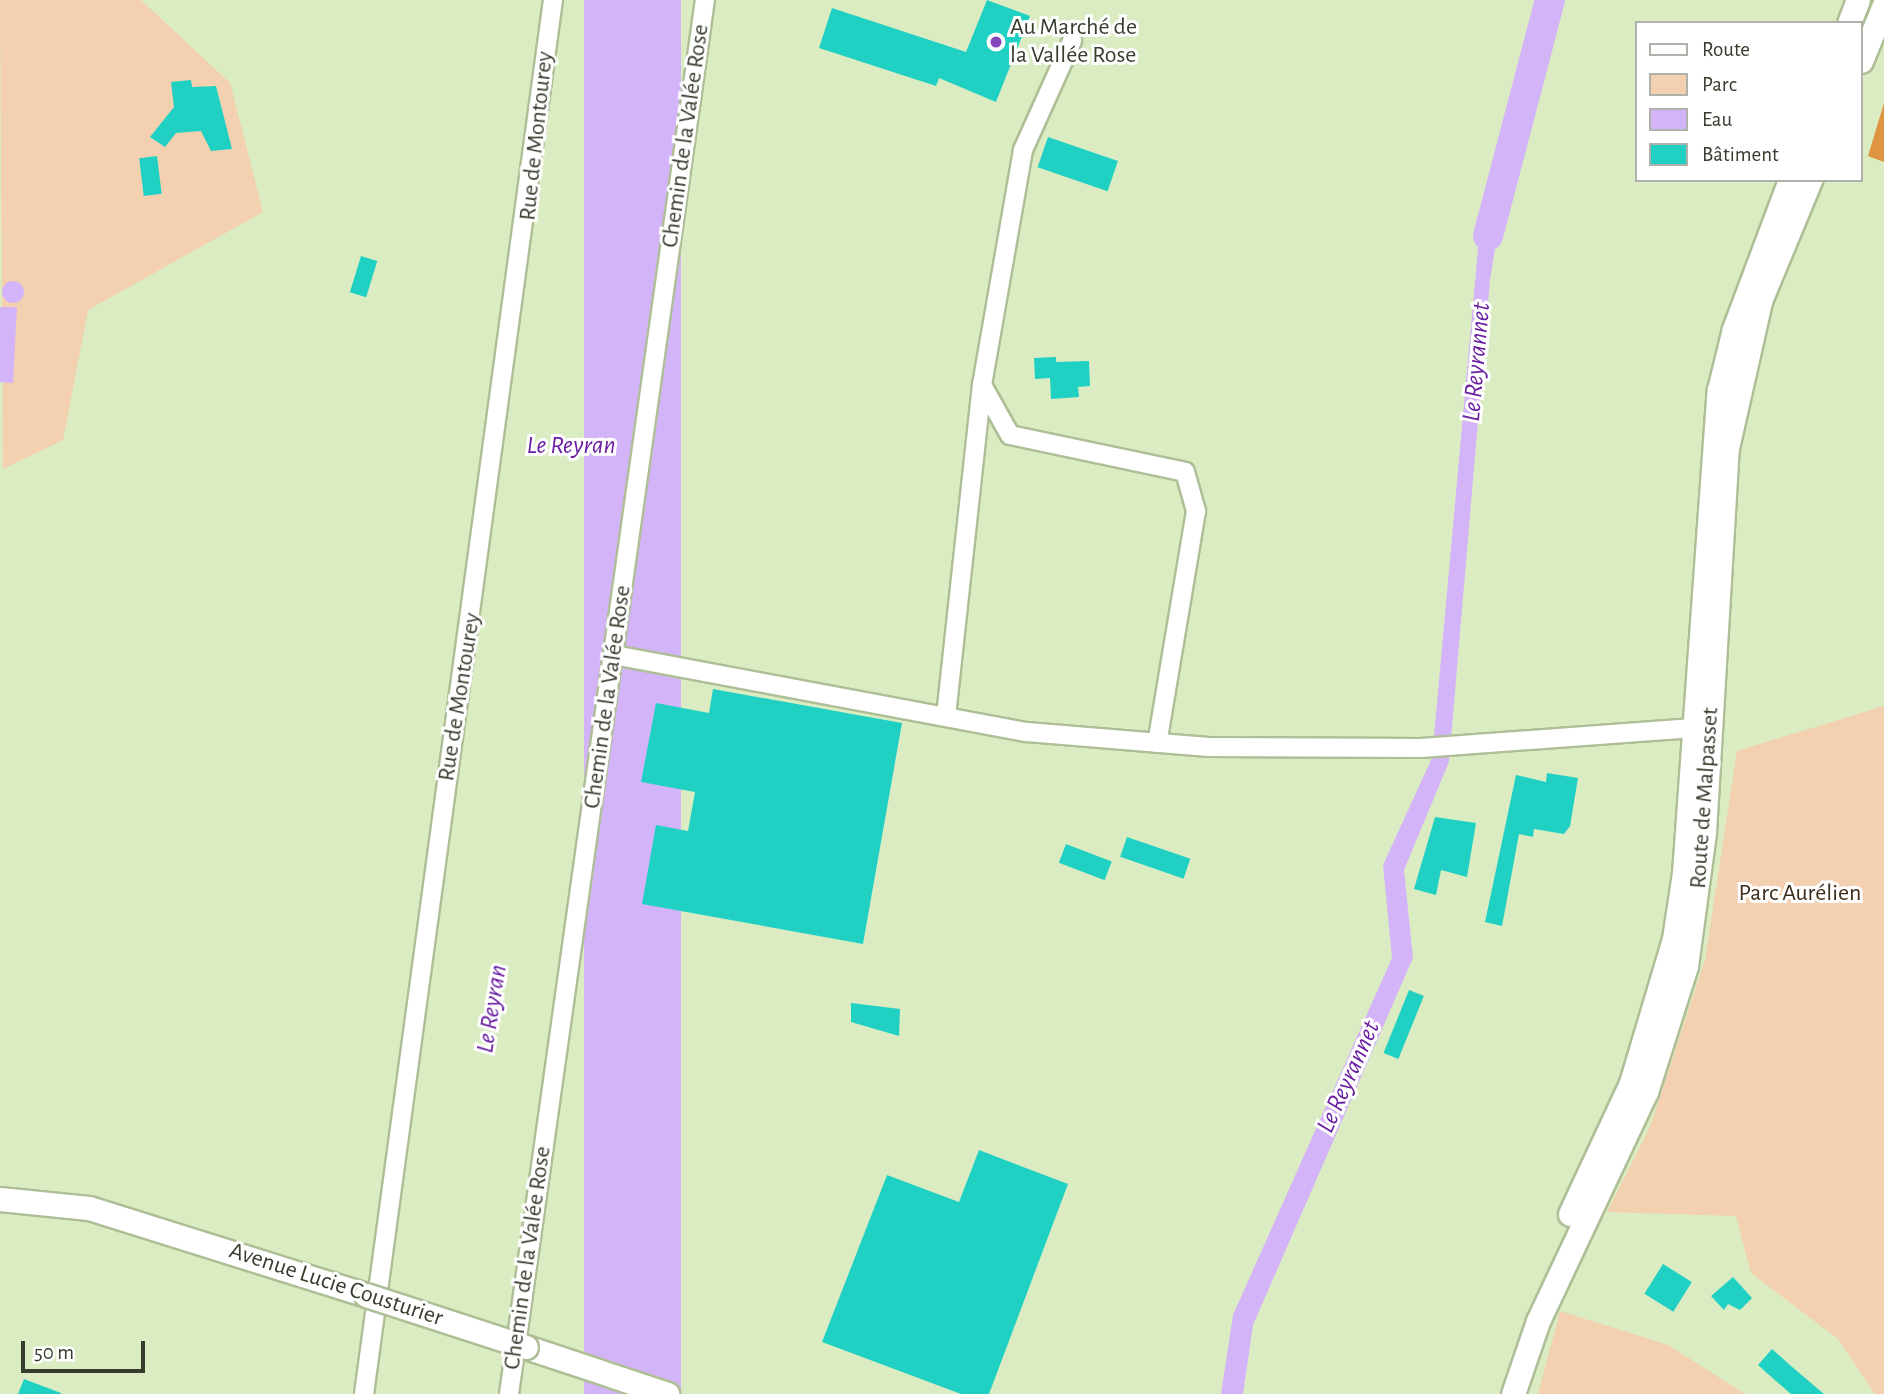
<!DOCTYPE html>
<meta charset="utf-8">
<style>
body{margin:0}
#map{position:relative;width:1884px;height:1394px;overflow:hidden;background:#dbecc2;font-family:"Alegreya Sans",sans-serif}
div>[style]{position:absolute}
.green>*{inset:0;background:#f3d0af}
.forest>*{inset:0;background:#de9441}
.water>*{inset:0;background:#d4b4f8;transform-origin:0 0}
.round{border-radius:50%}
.river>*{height:30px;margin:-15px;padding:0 15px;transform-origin:15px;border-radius:15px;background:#d4b4f8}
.building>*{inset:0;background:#20d1c3;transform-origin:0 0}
.roads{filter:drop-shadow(2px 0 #aebe96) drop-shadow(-2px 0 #aebe96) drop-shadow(0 2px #aebe96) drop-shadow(0 -2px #aebe96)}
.minor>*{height:18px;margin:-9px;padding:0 9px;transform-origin:9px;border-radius:9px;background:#fff}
.major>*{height:23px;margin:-11.5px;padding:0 11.5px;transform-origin:11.5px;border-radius:11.5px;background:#fff}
.bridges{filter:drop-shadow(2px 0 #aebe96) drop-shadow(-2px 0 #aebe96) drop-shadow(0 2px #aebe96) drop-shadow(0 -2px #aebe96)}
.major-bridge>*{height:23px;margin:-11.5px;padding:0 11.5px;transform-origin:11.5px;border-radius:11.5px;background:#fff}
.dots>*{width:19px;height:19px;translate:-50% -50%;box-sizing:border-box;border:4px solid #fff;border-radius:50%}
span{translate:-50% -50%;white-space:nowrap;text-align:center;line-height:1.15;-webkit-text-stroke:6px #fff;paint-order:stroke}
.poi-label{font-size:24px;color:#363d2d}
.left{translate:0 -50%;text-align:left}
.street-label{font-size:24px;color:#363d2d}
.park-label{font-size:24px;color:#3e2d1b}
.water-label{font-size:26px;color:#6b1fa2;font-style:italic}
.legend{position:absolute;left:1635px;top:21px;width:228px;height:161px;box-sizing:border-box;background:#fff;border:2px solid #afb1ab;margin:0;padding:9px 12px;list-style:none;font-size:21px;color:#363d2d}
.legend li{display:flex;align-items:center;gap:14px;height:35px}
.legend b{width:35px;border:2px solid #afb1ab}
.scale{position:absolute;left:21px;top:1341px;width:124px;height:32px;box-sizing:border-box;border:4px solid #363d2d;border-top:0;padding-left:9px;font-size:21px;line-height:24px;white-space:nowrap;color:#363d2d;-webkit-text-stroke:5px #fff;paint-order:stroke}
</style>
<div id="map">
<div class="green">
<div style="clip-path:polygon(0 0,141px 0,230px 83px,263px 212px,88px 310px,63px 440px,3px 469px)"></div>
<div style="clip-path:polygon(1884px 706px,1884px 1394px,1875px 1394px,1838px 1339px,1751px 1273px,1736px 1216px,1607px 1212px,1650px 1127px,1705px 960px,1737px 751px)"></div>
<div style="clip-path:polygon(1560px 1311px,1668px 1345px,1745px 1394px,1538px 1394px)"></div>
</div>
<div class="forest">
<div style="clip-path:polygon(1884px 103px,1884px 162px,1868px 156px)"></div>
</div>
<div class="water">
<div style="left:584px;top:0;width:97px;height:1407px"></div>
<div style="clip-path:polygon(1492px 196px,1503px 198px,1490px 280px,1449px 762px,1404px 870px,1413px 958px,1253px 1325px,1243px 1394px,1221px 1394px,1233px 1315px,1392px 958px,1383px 865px,1432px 758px,1481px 216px)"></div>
<div class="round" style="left:2px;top:281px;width:22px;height:22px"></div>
<div style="clip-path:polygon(0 307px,17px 307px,13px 383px,0 382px)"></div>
</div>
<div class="river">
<div style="left:1488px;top:236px;width:244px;rotate:-75.3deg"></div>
</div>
<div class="building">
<div style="clip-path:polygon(987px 0,1030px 16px,996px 102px,939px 78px,936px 86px,819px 48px,832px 8px,966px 52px)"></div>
<div style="clip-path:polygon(191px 80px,192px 87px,216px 86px,232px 149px,211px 151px,201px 131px,176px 133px,165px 147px,150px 137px,174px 107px,171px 82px)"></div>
<div style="left:1048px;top:137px;width:74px;height:32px;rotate:19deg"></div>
<div style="left:157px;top:156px;width:38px;height:18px;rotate:83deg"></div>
<div style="left:361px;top:256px;width:17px;height:38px;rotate:17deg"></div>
<div style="clip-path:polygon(1056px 357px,1056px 362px,1089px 361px,1090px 386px,1078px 387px,1079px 397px,1051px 399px,1050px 378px,1035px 379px,1034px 358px)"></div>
<div style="clip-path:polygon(713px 689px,902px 723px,863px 944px,642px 904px,656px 825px,688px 831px,695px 792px,641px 782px,656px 703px,709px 713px)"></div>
<div style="clip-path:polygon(1547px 773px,1578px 778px,1570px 826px,1564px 834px,1534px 829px,1533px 837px,1519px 834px,1502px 926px,1485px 922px,1516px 775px,1546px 782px)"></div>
<div style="clip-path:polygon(1435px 817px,1476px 823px,1467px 877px,1441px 870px,1436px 895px,1414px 889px)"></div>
<div style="left:1127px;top:837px;width:67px;height:21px;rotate:19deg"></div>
<div style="left:1066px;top:844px;width:49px;height:20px;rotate:21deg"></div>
<div style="left:1409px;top:990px;width:16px;height:68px;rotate:22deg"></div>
<div style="clip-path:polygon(851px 1003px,900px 1009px,899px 1036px,851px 1022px)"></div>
<div style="clip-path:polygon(979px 1150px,1068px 1184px,989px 1394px,961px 1394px,822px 1342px,887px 1175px,959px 1202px)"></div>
<div style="left:1663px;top:1264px;width:34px;height:35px;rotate:32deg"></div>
<div style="clip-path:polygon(1733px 1277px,1752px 1298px,1740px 1310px,1728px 1304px,1724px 1310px,1711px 1296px)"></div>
<div style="clip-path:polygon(1772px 1349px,1791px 1366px,1824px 1394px,1791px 1394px,1768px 1374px,1758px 1365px)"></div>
<div style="clip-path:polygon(24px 1379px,61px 1393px,61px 1394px,18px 1394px)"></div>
</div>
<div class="roads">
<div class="minor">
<div style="left:982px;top:385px;width:57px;rotate:60.8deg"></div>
<div style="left:1010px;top:435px;width:179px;rotate:11.9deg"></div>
<div style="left:1185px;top:472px;width:41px;rotate:74.2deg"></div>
<div style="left:1196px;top:511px;width:235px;rotate:99.5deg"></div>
<div style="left:614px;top:655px;width:420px;rotate:10.6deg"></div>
<div style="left:1027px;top:732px;width:182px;rotate:4.7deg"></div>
<div style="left:1208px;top:747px;width:213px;rotate:0.3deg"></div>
<div style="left:1421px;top:748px;width:273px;rotate:-4.2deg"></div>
<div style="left:946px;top:716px;width:333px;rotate:-83.8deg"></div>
<div style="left:982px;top:385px;width:239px;rotate:-80.1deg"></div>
<div style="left:1023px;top:150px;width:120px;rotate:-65.8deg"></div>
<div style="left:364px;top:1394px;width:1407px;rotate:-82.28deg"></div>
<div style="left:509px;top:1394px;width:1408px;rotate:-82deg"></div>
</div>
<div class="major">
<div style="left:1849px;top:23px;width:25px;rotate:-69deg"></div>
<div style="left:1861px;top:61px;width:61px;rotate:-67.7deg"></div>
<div style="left:0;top:1199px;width:89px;rotate:5.8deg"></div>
<div style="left:89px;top:1208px;width:290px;rotate:17.4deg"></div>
<div style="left:1570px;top:1214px;width:145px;rotate:-65deg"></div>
<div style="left:1631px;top:1083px;width:150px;rotate:-73.4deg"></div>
<div style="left:1674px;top:939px;width:67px;rotate:-81.4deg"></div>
<div style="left:1684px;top:873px;width:484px;rotate:-85.9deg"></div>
<div style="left:1719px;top:390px;width:63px;rotate:-76.2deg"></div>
<div style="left:1734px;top:329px;width:159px;rotate:-69.4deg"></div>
<div style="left:526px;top:1347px;width:149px;rotate:18.4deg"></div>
<div style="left:1513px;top:1394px;width:77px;rotate:-71.1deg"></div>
<div style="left:1538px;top:1321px;width:253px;rotate:-64.8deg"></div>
<div style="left:1646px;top:1092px;width:132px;rotate:-72.4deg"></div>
<div style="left:1686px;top:966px;width:135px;rotate:-82.3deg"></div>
<div style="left:1704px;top:832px;width:385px;rotate:-86.6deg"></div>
<div style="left:1727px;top:448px;width:151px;rotate:-77.3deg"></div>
<div style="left:1760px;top:301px;width:131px;rotate:-67.5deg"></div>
</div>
</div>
<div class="bridges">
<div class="major-bridge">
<div style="left:366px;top:1295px;width:168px;rotate:18deg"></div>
</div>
</div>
<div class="dots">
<div style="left:996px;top:42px;background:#8445bb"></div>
</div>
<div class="poi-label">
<span class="left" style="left:1010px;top:42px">Au Marché de<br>la Vallée Rose</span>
</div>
<div class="street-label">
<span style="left:537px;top:136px;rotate:-84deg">Rue de Montourey</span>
<span style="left:686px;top:136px;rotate:-82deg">Chemin de la Valée Rose</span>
<span style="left:460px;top:697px;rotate:-81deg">Rue de Montourey</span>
<span style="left:608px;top:697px;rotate:-82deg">Chemin de la Valée Rose</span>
<span style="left:1705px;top:798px;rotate:-86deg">Route de Malpasset</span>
<span style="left:528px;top:1258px;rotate:-82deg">Chemin de la Valée Rose</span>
<span style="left:336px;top:1285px;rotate:18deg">Avenue Lucie Cousturier</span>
</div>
<div class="park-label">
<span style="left:1800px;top:894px">Parc Aurélien</span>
</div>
<div class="water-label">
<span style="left:1477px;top:362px;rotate:-85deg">Le Reyrannet</span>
<span style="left:571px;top:446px">Le Reyran</span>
<span style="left:492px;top:1009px;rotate:-81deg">Le Reyran</span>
<span style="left:1349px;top:1077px;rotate:-66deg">Le Reyrannet</span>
</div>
<ul class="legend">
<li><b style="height:9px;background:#fff"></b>Route</li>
<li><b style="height:19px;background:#f3d0af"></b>Parc</li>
<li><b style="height:19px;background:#d4b4f8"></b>Eau</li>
<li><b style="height:19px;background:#20d1c3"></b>Bâtiment</li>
</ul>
<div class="scale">50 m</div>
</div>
